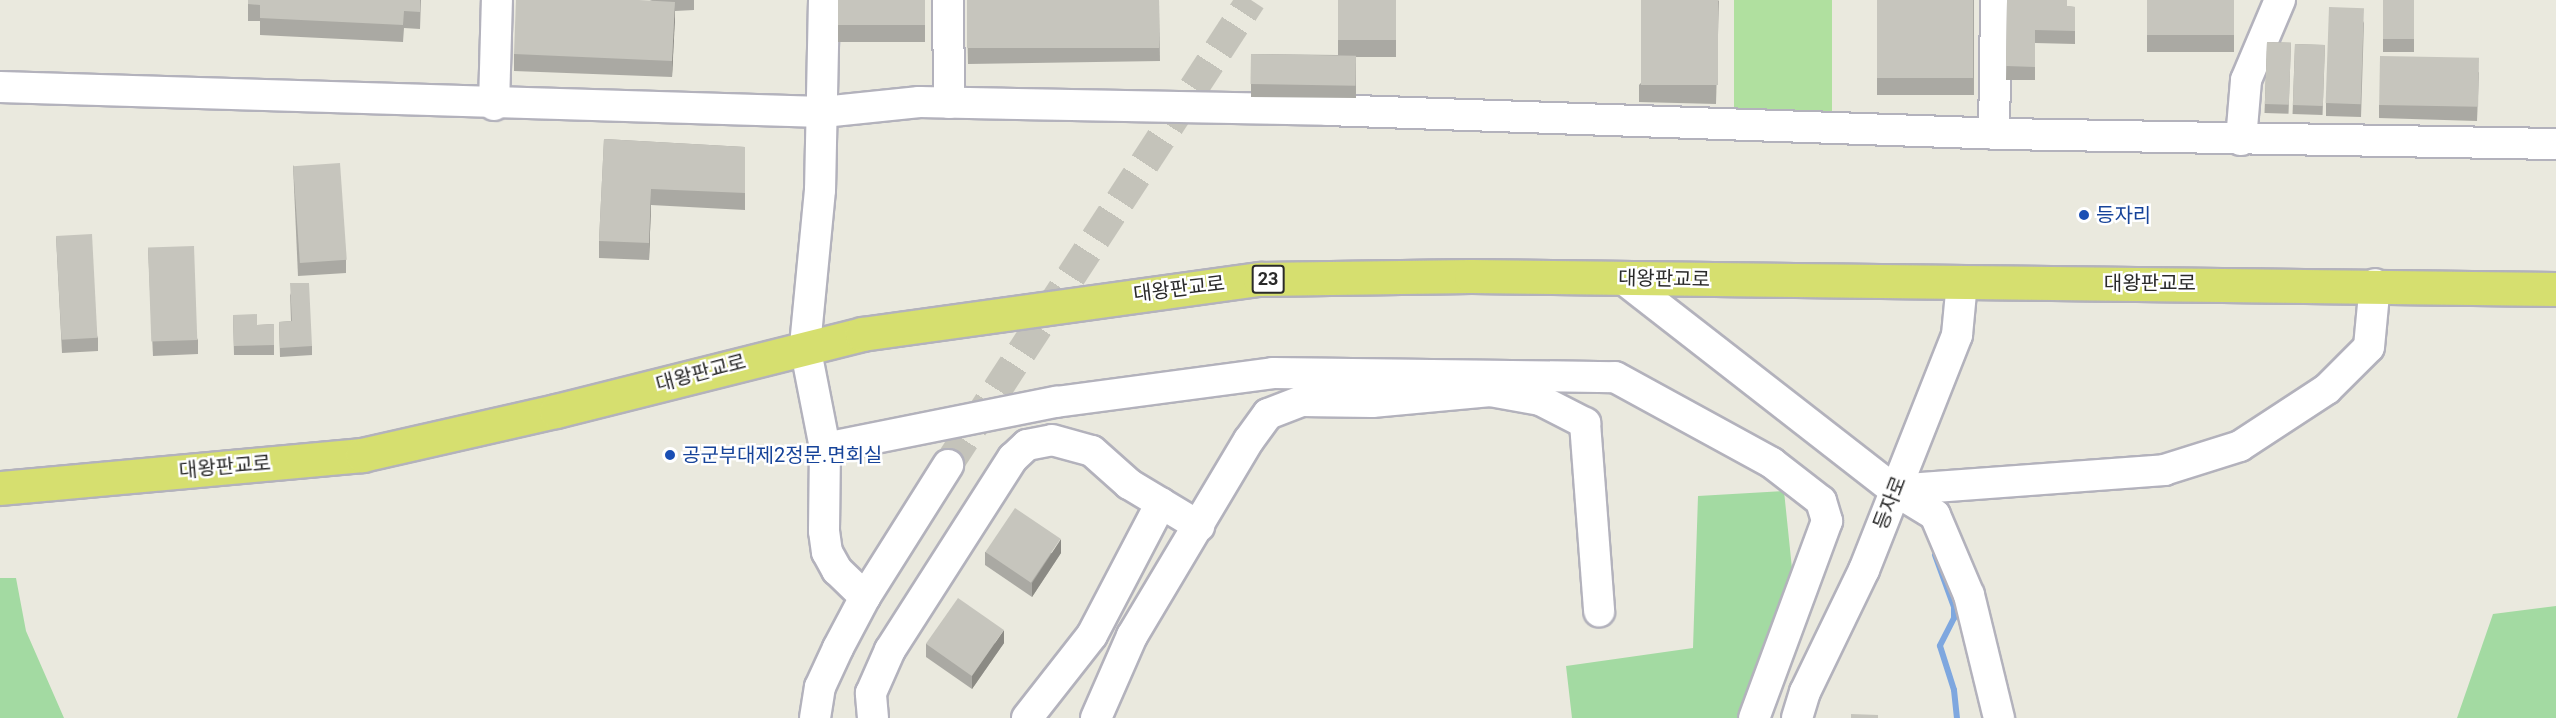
<!DOCTYPE html>
<meta charset="utf-8">
<style>
body{margin:0}
#map{position:relative;width:2556px;height:718px;overflow:hidden;background:#eae9de;font-family:Roboto,"Noto Sans KR",sans-serif}
div>[style]{position:absolute}
.green>*{inset:0;background:#a3daa2}
.pitch>*{inset:0;background:#b0e09f;transform-origin:0 0}
.stream>*{height:6px;margin:-3px;padding:0 3px;transform-origin:3px;border-radius:3px;background:#7ea7df}
.minor-tunnel>*{height:30px;margin-top:-15px;transform-origin:0;background:repeating-linear-gradient(90deg,#c4c3ba 0 30px,transparent 0 45px)}
.roads{filter:drop-shadow(2px 0 #b3b2bc) drop-shadow(-2px 0 #b3b2bc) drop-shadow(0 2px #b3b2bc) drop-shadow(0 -2px #b3b2bc)}
.minor>*{height:30px;margin:-15px;padding:0 15px;transform-origin:15px;border-radius:15px;background:#fff}
.major>*{height:33px;margin:-16.5px;padding:0 16.5px;transform-origin:16.5px;border-radius:16.5px;background:#d6df6f}
.wall>*{inset:0;background:#aaa9a3;transform-origin:0 0}
.shaded-wall>*{inset:0;background:#8b8a84}
.building>*{inset:0;background:#c6c5bd;transform-origin:0 0}
.dots>*{width:16px;height:16px;translate:-50% -50%;box-sizing:border-box;border:3px solid #fff;border-radius:50%}
span{translate:-50% -50%;white-space:nowrap;text-align:center;line-height:1.15;-webkit-text-stroke:5px #fff;paint-order:stroke}
.shield-label span{padding:2px 4px;background:#fff;border:2px solid;border-radius:4px;-webkit-text-stroke-width:0}
.shield-label{font-size:18px;color:#2a2a2a;font-weight:700}
.transit-label{font-size:20px;color:#164399}
.left{translate:0 -50%;text-align:left}
.street-label{font-size:20px;color:#2a2a2a}
</style>
<div id="map">
<div class="green">
<div style="clip-path:polygon(1784px 491px,1794px 588px,1756px 718px,1572px 718px,1566px 666px,1693px 648px,1698px 496px)"></div>
<div style="clip-path:polygon(0 578px,16px 578px,26px 631px,64px 718px,0 718px)"></div>
<div style="clip-path:polygon(2556px 606px,2556px 718px,2457px 718px,2493px 614px)"></div>
</div>
<div class="pitch">
<div style="left:1734px;top:0;width:98px;height:111px"></div>
</div>
<div class="stream">
<div style="left:1935px;top:555px;width:55px;rotate:69.9deg"></div>
<div style="left:1954px;top:607px;width:11px;rotate:90deg"></div>
<div style="left:1954px;top:618px;width:31px;rotate:117deg"></div>
<div style="left:1940px;top:646px;width:46px;rotate:72.3deg"></div>
<div style="left:1954px;top:690px;width:28px;rotate:84deg"></div>
</div>
<div class="minor-tunnel">
<div style="left:948px;top:465px;width:555px;rotate:-56.91deg"></div>
</div>
<div class="roads">
<div class="minor">
<div style="left:824px;top:0;width:190px;rotate:91.2deg"></div>
<div style="left:820px;top:190px;width:157px;rotate:95.5deg"></div>
<div style="left:805px;top:346px;width:104px;rotate:78.9deg"></div>
<div style="left:825px;top:448px;width:83px;rotate:90.7deg"></div>
<div style="left:824px;top:531px;width:21px;rotate:82deg"></div>
<div style="left:827px;top:552px;width:21px;rotate:61deg"></div>
<div style="left:837px;top:570px;width:39px;rotate:44deg"></div>
<div style="left:948px;top:0;width:103px;rotate:89.4deg"></div>
<div style="left:0;top:87px;width:823px;rotate:1.74deg"></div>
<div style="left:823px;top:112px;width:97px;rotate:-5.9deg"></div>
<div style="left:919px;top:102px;width:408px;rotate:1.1deg"></div>
<div style="left:1327px;top:110px;width:677px;rotate:2.03deg"></div>
<div style="left:2004px;top:134px;width:552px;rotate:1.04deg"></div>
<div style="left:494px;top:105px;width:105px;rotate:-88.4deg"></div>
<div style="left:1994px;top:134px;width:134px;rotate:-89.1deg"></div>
<div style="left:2241px;top:140px;width:60px;rotate:-85.2deg"></div>
<div style="left:2246px;top:80px;width:87px;rotate:-67deg"></div>
<div style="left:1622px;top:278px;width:345px;rotate:37.9deg"></div>
<div style="left:1894px;top:490px;width:48px;rotate:31.4deg"></div>
<div style="left:1935px;top:515px;width:87px;rotate:67deg"></div>
<div style="left:1969px;top:595px;width:127px;rotate:76.3deg"></div>
<div style="left:825px;top:448px;width:236px;rotate:-11.3deg"></div>
<div style="left:1056px;top:402px;width:219px;rotate:-7.6deg"></div>
<div style="left:1273px;top:373px;width:342px;rotate:0.7deg"></div>
<div style="left:1615px;top:377px;width:179px;rotate:28.7deg"></div>
<div style="left:1772px;top:463px;width:62px;rotate:37.8deg"></div>
<div style="left:1821px;top:501px;width:21px;rotate:73deg"></div>
<div style="left:1827px;top:521px;width:210px;rotate:110.3deg"></div>
<div style="left:1894px;top:490px;width:271px;rotate:-4.2deg"></div>
<div style="left:2164px;top:470px;width:80px;rotate:-17.5deg"></div>
<div style="left:2240px;top:446px;width:104px;rotate:-33.2deg"></div>
<div style="left:2327px;top:389px;width:59px;rotate:-45deg"></div>
<div style="left:2369px;top:347px;width:63px;rotate:-84.6deg"></div>
<div style="left:815px;top:718px;width:31px;rotate:-81deg"></div>
<div style="left:820px;top:687px;width:43px;rotate:-65.2deg"></div>
<div style="left:838px;top:648px;width:58px;rotate:-62.1deg"></div>
<div style="left:865px;top:597px;width:156px;rotate:-57.8deg"></div>
<div style="left:873px;top:718px;width:25px;rotate:-95deg"></div>
<div style="left:871px;top:693px;width:47px;rotate:-66.2deg"></div>
<div style="left:890px;top:650px;width:228px;rotate:-57.4deg"></div>
<div style="left:1013px;top:458px;width:19px;rotate:-43deg"></div>
<div style="left:1027px;top:445px;width:25px;rotate:-11deg"></div>
<div style="left:1052px;top:440px;width:41px;rotate:15.4deg"></div>
<div style="left:1092px;top:451px;width:50px;rotate:41.7deg"></div>
<div style="left:1129px;top:484px;width:82px;rotate:31deg"></div>
<div style="left:1027px;top:718px;width:105px;rotate:-51.9deg"></div>
<div style="left:1092px;top:635px;width:149px;rotate:-62.4deg"></div>
<div style="left:1096px;top:718px;width:90px;rotate:-66.3deg"></div>
<div style="left:1132px;top:636px;width:228px;rotate:-59.2deg"></div>
<div style="left:1249px;top:440px;width:32px;rotate:-54deg"></div>
<div style="left:1268px;top:414px;width:36px;rotate:-21deg"></div>
<div style="left:1302px;top:401px;width:70px;rotate:0.8deg"></div>
<div style="left:1372px;top:402px;width:119px;rotate:-5.3deg"></div>
<div style="left:1490px;top:391px;width:51px;rotate:10.2deg"></div>
<div style="left:1540px;top:400px;width:51px;rotate:27.1deg"></div>
<div style="left:1585px;top:423px;width:189px;rotate:85.7deg"></div>
<div style="left:1797px;top:718px;width:27px;rotate:-73deg"></div>
<div style="left:1805px;top:692px;width:136px;rotate:-64.2deg"></div>
<div style="left:1864px;top:570px;width:253px;rotate:-68.4deg"></div>
<div style="left:1957px;top:335px;width:53px;rotate:-84.6deg"></div>
</div>
<div class="major">
<div style="left:0;top:488px;width:364px;rotate:-5.2deg"></div>
<div style="left:362px;top:455px;width:199px;rotate:-12.8deg"></div>
<div style="left:556px;top:411px;width:316px;rotate:-14.1deg"></div>
<div style="left:862px;top:334px;width:402px;rotate:-7.9deg"></div>
<div style="left:1260px;top:279px;width:211px;rotate:-0.8deg"></div>
<div style="left:1471px;top:276px;width:1085px;rotate:0.69deg"></div>
</div>
</div>
<div class="wall">
<div style="clip-path:polygon(248px 0,421px 0,420px 29px,404px 28px,403px 42px,260px 35px,260px 21px,248px 21px)"></div>
<div style="clip-path:polygon(652px 0,694px 0,694px 10px,675px 11px,672px 77px,514px 71px,514px 54px)"></div>
<div style="left:838px;top:0;width:87px;height:42px"></div>
<div style="clip-path:polygon(1159px 0,1160px 61px,968px 64px,967px 17px)"></div>
<div style="clip-path:polygon(1338px 0,1396px 0,1396px 57px,1356px 57px,1356px 98px,1251px 97px,1251px 54px,1338px 55px)"></div>
<div style="clip-path:polygon(1719px 0,1716px 104px,1639px 102px,1639px 85px)"></div>
<div style="left:1877px;top:0;width:97px;height:95px"></div>
<div style="clip-path:polygon(2007px 0,2075px 7px,2075px 44px,2035px 43px,2035px 80px,2006px 80px)"></div>
<div style="left:2147px;top:0;width:87px;height:52px"></div>
<div style="left:2383px;top:0;width:31px;height:52px"></div>
<div style="clip-path:polygon(2364px 21px,2361px 117px,2326px 116px,2326px 103px)"></div>
<div style="left:2267px;top:42px;width:24px;height:71px;rotate:2deg"></div>
<div style="left:2295px;top:44px;width:30px;height:70px;rotate:2deg"></div>
<div style="clip-path:polygon(2479px 72px,2477px 121px,2379px 118px,2379px 105px)"></div>
<div style="clip-path:polygon(604px 139px,745px 147px,745px 210px,651px 205px,649px 260px,599px 258px,599px 241px)"></div>
<div style="clip-path:polygon(293px 165px,346px 260px,346px 273px,298px 276px)"></div>
<div style="clip-path:polygon(56px 236px,98px 338px,98px 351px,62px 353px)"></div>
<div style="clip-path:polygon(148px 248px,198px 340px,198px 354px,153px 356px)"></div>
<div style="clip-path:polygon(290px 293px,312px 346px,312px 355px,280px 357px,279px 322px,291px 321px)"></div>
<div style="clip-path:polygon(233px 315px,257px 325px,274px 324px,274px 355px,234px 355px)"></div>
<div style="clip-path:polygon(985px 552px,1061px 553px,1032px 597px,985px 565px)"></div>
<div style="clip-path:polygon(1004px 643px,972px 689px,926px 657px,926px 644px)"></div>
</div>
<div class="shaded-wall">
<div style="clip-path:polygon(675px 2px,675px 19px,672px 77px,672px 61px)"></div>
<div style="clip-path:polygon(651px 189px,651px 205px,649px 260px,649px 243px)"></div>
<div style="clip-path:polygon(1061px 539px,1061px 553px,1032px 597px,1032px 583px)"></div>
<div style="clip-path:polygon(1004px 630px,1004px 643px,972px 689px,972px 676px)"></div>
</div>
<div class="building">
<div style="clip-path:polygon(248px 0,420px 0,420px 12px,404px 11px,403px 25px,260px 18px,260px 5px,248px 4px)"></div>
<div style="clip-path:polygon(516px 0,639px 0,675px 2px,672px 61px,514px 54px)"></div>
<div style="left:838px;top:0;width:87px;height:25px"></div>
<div style="left:967px;top:0;width:192px;height:48px"></div>
<div style="left:1338px;top:0;width:58px;height:40px"></div>
<div style="left:1641px;top:0;width:77px;height:85px"></div>
<div style="left:1877px;top:0;width:96px;height:78px"></div>
<div style="clip-path:polygon(2007px 0,2067px 0,2067px 6px,2075px 7px,2075px 31px,2035px 30px,2035px 67px,2006px 66px)"></div>
<div style="left:2147px;top:0;width:87px;height:35px"></div>
<div style="left:2383px;top:0;width:31px;height:39px"></div>
<div style="left:2329px;top:7px;width:35px;height:96px;rotate:2deg"></div>
<div style="left:2267px;top:42px;width:24px;height:62px;rotate:2deg"></div>
<div style="left:2295px;top:44px;width:30px;height:61px;rotate:2deg"></div>
<div style="left:1251px;top:54px;width:105px;height:30px;rotate:1deg"></div>
<div style="left:2380px;top:56px;width:99px;height:49px;rotate:1deg"></div>
<div style="clip-path:polygon(604px 139px,745px 147px,745px 193px,651px 189px,649px 243px,599px 241px)"></div>
<div style="left:340px;top:163px;width:97px;height:47px;rotate:86deg"></div>
<div style="left:92px;top:234px;width:104px;height:36px;rotate:87deg"></div>
<div style="left:194px;top:246px;width:94px;height:46px;rotate:88deg"></div>
<div style="clip-path:polygon(290px 283px,309px 283px,312px 346px,280px 348px,279px 322px,292px 321px)"></div>
<div style="clip-path:polygon(257px 314px,257px 325px,274px 324px,274px 345px,234px 346px,233px 315px)"></div>
<div style="left:1015px;top:508px;width:55px;height:53px;rotate:34deg"></div>
<div style="left:958px;top:598px;width:56px;height:56px;rotate:35deg"></div>
<div style="clip-path:polygon(1851px 714px,1878px 715px,1878px 718px,1851px 718px)"></div>
</div>
<div class="dots">
<div style="left:2084px;top:215px;background:#1a4fb4"></div>
<div style="left:670px;top:455px;background:#1a4fb4"></div>
</div>
<div class="shield-label">
<span style="left:1268px;top:279px">23</span>
</div>
<div class="transit-label">
<span class="left" style="left:2096px;top:215px">등자리</span>
<span class="left" style="left:682px;top:455px">공군부대제2정문.면회실</span>
</div>
<div class="street-label">
<span style="left:1664px;top:279px;rotate:1deg">대왕판교로</span>
<span style="left:2150px;top:283px">대왕판교로</span>
<span style="left:1179px;top:289px;rotate:-7deg">대왕판교로</span>
<span style="left:701px;top:373px;rotate:-15deg">대왕판교로</span>
<span style="left:225px;top:467px;rotate:-5deg">대왕판교로</span>
<span style="left:1890px;top:503px;rotate:-69deg">등자로</span>
</div>
</div>
